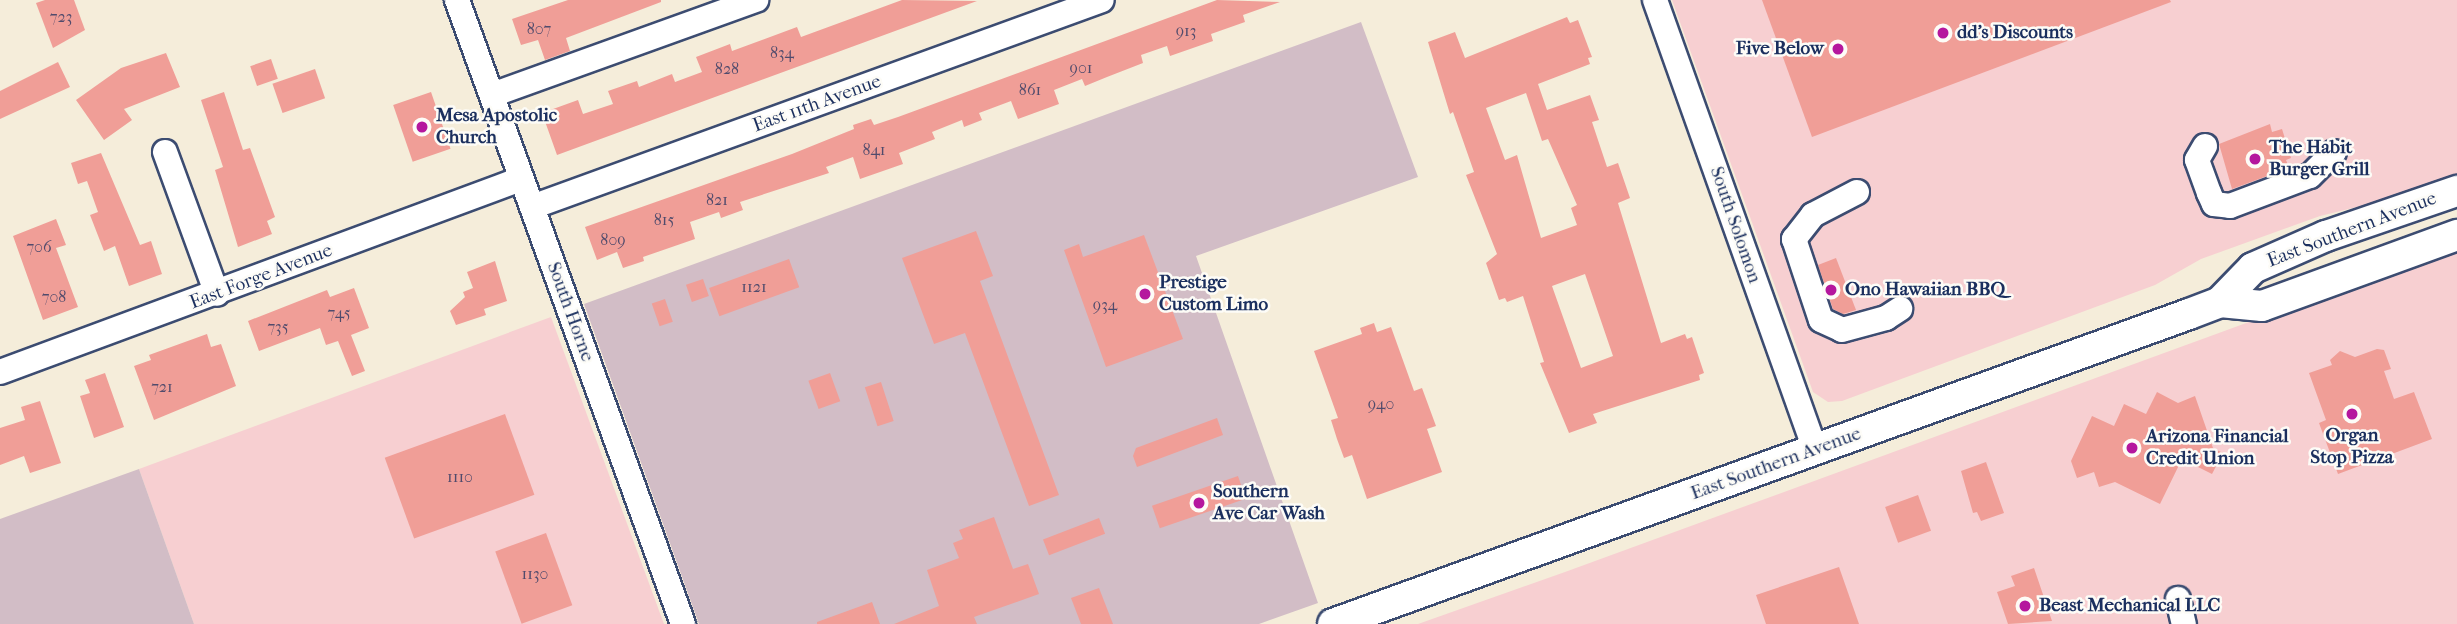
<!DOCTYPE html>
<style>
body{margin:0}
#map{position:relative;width:2457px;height:624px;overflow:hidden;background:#f5edda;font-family:"IM FELL French Canon",serif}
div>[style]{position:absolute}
.built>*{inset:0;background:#f7cfd1}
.industrial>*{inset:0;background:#d2bdc6}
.building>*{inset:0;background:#f09e97;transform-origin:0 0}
.roads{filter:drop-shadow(2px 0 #3c4c71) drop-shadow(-2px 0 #3c4c71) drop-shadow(0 2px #3c4c71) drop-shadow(0 -2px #3c4c71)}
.minor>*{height:24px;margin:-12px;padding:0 12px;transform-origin:12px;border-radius:12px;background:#fff}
.major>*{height:30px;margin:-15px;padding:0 15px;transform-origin:15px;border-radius:15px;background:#fff}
.dots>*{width:19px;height:19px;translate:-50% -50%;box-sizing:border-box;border:4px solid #fdfcf7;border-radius:50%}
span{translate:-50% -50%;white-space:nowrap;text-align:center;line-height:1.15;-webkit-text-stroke:5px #fdfcf7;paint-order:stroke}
.number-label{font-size:16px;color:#504b6c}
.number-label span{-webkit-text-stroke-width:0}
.poi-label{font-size:19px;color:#1b2f5e;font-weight:700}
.left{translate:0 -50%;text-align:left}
.right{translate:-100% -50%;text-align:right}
.street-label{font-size:19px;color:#1b2f5e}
</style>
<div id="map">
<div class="built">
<div style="clip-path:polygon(1672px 0,2457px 0,2457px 176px,2402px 196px,2320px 216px,2201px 259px,2155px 285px,1842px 401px,1828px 402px,1813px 392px)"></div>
<div style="clip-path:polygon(2457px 246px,2457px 624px,1418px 624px,1565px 572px)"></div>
<div style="clip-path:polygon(551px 317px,664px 624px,194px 624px,139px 469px)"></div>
</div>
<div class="industrial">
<div style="clip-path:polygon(1361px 22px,1418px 177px,1196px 256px,1318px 603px,1259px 624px,699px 624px,584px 304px)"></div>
<div style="clip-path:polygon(139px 469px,194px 624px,0 624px,0 519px)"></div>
</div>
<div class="building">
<div style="clip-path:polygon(45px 0,74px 0,85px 30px,53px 48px,36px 3px)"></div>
<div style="clip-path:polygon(568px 0,661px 0,661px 2px,566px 38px,570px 51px,545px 60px,538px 40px,521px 45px,512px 19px)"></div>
<div style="clip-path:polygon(902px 0,977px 1px,557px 155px,542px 113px,578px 100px,583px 114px,613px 104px,608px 91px,637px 81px,639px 87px,672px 74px,675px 82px,702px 72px,696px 57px,730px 44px,732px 51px,797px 27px,801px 37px)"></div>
<div style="clip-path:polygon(1217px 0,1280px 2px,1243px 15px,1245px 22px,1211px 34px,1213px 41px,1170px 56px,1167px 46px,1141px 55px,1143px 63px,1107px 77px,1085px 86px,1082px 79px,1054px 90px,1059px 104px,1018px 119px,1011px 101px,979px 113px,982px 120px,964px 127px,962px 120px,932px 132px,935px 139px,899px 153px,903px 164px,860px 179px,853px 157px,826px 167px,829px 173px,740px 202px,743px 210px,721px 218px,719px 212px,690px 222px,695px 239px,643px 257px,644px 261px,623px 268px,617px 252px,597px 260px,585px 227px,792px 154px,854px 129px,853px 125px,871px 119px,874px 125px,898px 117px)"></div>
<div style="clip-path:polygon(1762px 0,2170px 0,2171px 2px,1812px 137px)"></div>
<div style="clip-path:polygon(evenodd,1567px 17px,1570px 23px,1578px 20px,1592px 57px,1588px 58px,1590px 64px,1538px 84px,1547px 110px,1590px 95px,1599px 120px,1592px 122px,1607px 167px,1618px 163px,1630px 198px,1618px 203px,1661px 343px,1685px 334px,1687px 339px,1692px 337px,1704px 373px,1699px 375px,1700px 380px,1593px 414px,1597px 423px,1569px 433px,1540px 363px,1544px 362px,1523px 296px,1507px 302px,1505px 298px,1499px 300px,1486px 263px,1497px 254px,1466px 175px,1474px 172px,1453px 112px,1450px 114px,1428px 42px,1455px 32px,1465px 58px,1567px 17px,1526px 93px,1542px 141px,1548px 139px,1577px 205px,1571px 208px,1577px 225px,1541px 238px,1517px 155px,1505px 160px,1486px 108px,1526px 93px,1567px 17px,1585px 274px,1613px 356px,1581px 368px,1552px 286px,1585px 274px)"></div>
<div style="clip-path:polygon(166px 53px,180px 87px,124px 109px,132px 120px,104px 140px,76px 100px,121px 68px)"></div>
<div style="left:271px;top:59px;width:21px;height:22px;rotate:71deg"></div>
<div style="clip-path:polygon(58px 62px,70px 87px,0 119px,0 91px)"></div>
<div style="left:315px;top:69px;width:31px;height:45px;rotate:71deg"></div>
<div style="clip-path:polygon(224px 92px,243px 150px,250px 148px,275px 217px,267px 221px,272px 234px,238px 247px,215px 170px,223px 167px,201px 100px)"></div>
<div style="left:431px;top:92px;width:60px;height:40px;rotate:71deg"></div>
<div style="clip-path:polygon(2270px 124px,2272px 132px,2282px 129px,2291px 158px,2286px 160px,2289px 168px,2232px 189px,2219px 144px)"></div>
<div style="clip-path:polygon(101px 153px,140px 245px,151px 241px,162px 274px,129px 286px,115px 246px,104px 251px,90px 215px,98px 212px,87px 181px,78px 184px,71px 163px)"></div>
<div style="clip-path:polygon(56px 219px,66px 245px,56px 248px,78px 307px,43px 320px,13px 236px)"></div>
<div style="clip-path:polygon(976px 231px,993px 276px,980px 281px,1059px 495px,1029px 506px,965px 333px,934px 344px,902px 258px)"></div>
<div style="clip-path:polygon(1144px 235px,1183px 339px,1106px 367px,1064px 250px,1079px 244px,1083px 257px)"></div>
<div style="clip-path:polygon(1836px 258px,1856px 310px,1843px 314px,1833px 309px,1818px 265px)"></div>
<div style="left:789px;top:259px;width:30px;height:85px;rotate:70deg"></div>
<div style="clip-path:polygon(495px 261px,507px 301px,484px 309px,486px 315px,456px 325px,450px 311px,465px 297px,463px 292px,473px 288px,467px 272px)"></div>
<div style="left:703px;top:279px;width:18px;height:18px;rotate:71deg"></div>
<div style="clip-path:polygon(354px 288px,369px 328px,351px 335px,365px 371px,352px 376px,338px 341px,326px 345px,320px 328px,259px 351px,248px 321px,327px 290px,330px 297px)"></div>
<div style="left:665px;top:299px;width:24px;height:14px;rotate:71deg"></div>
<div style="clip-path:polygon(1374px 323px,1377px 332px,1391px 327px,1414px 391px,1422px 388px,1436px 426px,1427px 429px,1442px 472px,1367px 499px,1352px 455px,1344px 458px,1337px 439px,1331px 420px,1338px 418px,1314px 351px,1362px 334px,1360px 328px)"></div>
<div style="clip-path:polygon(207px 334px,211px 347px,221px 344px,236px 386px,154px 420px,134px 366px,151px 360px,149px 355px)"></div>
<div style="clip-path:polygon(2377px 349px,2384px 350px,2391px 369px,2384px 371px,2394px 399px,2414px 392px,2432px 439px,2338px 474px,2319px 423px,2326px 420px,2309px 373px,2332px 365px,2330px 360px,2340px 351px,2355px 357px)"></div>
<div style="clip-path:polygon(105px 373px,124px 427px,94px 438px,80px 396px,90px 393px,85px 380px)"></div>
<div style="left:830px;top:373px;width:30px;height:23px;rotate:70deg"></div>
<div style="left:881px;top:382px;width:41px;height:17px;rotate:72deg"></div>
<div style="clip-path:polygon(2157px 392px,2178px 403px,2195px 396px,2213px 448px,2223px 453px,2212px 474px,2182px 459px,2160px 504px,2115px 482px,2099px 487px,2094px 472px,2077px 478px,2071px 461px,2092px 416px,2114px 426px,2124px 404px,2146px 414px)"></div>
<div style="clip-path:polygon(40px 401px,61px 463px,30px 473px,24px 456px,0 465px,0 428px,25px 420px,21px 407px)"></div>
<div style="left:505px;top:414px;width:86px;height:128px;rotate:70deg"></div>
<div style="clip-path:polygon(1217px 418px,1223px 435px,1137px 467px,1133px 456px,1136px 448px)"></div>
<div style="clip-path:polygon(1986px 462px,2004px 513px,1981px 521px,1977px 512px,1973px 513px,1961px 471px)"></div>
<div style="left:1238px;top:476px;width:24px;height:91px;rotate:71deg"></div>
<div style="left:1918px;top:495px;width:38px;height:35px;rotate:70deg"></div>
<div style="clip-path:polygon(994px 517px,1013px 569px,1028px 564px,1039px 594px,974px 617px,977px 624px,894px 624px,939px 606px,927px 570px,959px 558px,953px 543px,963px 539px,959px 530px)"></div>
<div style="left:1099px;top:518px;width:17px;height:60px;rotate:69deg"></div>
<div style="left:546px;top:533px;width:77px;height:54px;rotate:70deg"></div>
<div style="clip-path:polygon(1839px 567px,1859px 624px,1766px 624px,1756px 595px)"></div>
<div style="clip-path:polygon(2034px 568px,2052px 621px,2008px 624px,1997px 592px,2015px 586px,2011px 576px)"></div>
<div style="clip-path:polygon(1099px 588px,1113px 624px,1081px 624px,1071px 598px)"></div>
<div style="clip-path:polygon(872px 602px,880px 624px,817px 624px,817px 622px)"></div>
</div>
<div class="roads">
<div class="minor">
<div style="left:457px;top:0;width:664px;rotate:70.09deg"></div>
<div style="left:1655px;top:0;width:478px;rotate:70.4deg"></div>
<div style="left:492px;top:95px;width:281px;rotate:-19.8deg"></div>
<div style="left:2205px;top:146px;width:16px;rotate:120deg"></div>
<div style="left:2197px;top:160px;width:35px;rotate:70deg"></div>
<div style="left:2209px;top:193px;width:12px;rotate:66deg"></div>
<div style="left:2214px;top:204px;width:16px;rotate:7deg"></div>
<div style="left:2230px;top:206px;width:85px;rotate:-20.6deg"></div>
<div style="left:2310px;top:176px;width:34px;rotate:-45deg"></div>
<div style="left:165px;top:152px;width:151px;rotate:69.9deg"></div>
<div style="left:1857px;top:192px;width:50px;rotate:152.4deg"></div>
<div style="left:1813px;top:215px;width:31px;rotate:128deg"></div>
<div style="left:1794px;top:239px;width:85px;rotate:71.6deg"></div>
<div style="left:1821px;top:320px;width:23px;rotate:25deg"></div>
<div style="left:1842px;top:330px;width:46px;rotate:-15.3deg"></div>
<div style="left:1886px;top:318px;width:17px;rotate:-33deg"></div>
<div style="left:532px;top:207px;width:606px;rotate:-19.96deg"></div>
<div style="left:0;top:372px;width:556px;rotate:-20.33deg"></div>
<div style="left:2178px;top:599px;width:26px;rotate:77deg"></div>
</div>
<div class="major">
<div style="left:2220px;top:302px;width:42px;rotate:5.4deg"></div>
<div style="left:2262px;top:306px;width:208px;rotate:-20deg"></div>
<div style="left:1333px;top:624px;width:910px;rotate:-19.91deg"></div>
<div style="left:2189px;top:314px;width:33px;rotate:-21deg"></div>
<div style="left:2220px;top:302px;width:47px;rotate:-45.9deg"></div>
<div style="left:2253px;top:268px;width:80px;rotate:-23.7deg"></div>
<div style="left:2326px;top:236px;width:139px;rotate:-19deg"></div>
</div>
</div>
<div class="dots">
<div style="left:1943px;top:33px;background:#b5179e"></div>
<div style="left:1838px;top:49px;background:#b5179e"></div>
<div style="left:422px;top:127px;background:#b5179e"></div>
<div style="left:2255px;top:159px;background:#b5179e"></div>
<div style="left:1831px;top:290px;background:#b5179e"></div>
<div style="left:1145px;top:294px;background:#b5179e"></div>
<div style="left:2352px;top:414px;background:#b5179e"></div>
<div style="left:2132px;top:448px;background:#b5179e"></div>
<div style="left:1199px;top:503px;background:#b5179e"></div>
<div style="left:2025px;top:606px;background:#b5179e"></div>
</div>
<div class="number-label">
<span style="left:61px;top:17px">723</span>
<span style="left:539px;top:29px">807</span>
<span style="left:1186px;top:31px">913</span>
<span style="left:782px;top:53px">834</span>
<span style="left:1081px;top:68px">901</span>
<span style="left:727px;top:69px">828</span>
<span style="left:1030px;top:90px">861</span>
<span style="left:874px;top:150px">841</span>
<span style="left:717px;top:200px">821</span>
<span style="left:664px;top:220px">815</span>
<span style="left:613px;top:240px">809</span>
<span style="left:39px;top:247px">706</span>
<span style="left:754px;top:287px">1121</span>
<span style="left:54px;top:297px">708</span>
<span style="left:1105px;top:305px">934</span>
<span style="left:339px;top:313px">745</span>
<span style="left:278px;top:327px">735</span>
<span style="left:162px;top:387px">721</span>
<span style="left:1381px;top:404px">940</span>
<span style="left:460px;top:477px">1110</span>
<span style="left:535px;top:574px">1130</span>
</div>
<div class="poi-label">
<span class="left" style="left:1957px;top:33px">dd's Discounts</span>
<span class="right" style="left:1824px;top:49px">Five Below</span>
<span class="left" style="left:436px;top:127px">Mesa Apostolic<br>Church</span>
<span class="left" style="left:2269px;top:159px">The Habit<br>Burger Grill</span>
<span class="left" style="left:1159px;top:294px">Prestige<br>Custom Limo</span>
<span class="left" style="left:1845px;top:290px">Ono Hawaiian BBQ</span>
<span style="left:2352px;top:447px">Organ<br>Stop Pizza</span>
<span class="left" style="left:2146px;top:448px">Arizona Financial<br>Credit Union</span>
<span class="left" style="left:1213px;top:503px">Southern<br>Ave Car Wash</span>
<span class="left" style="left:2039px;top:606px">Beast Mechanical LLC</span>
</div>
<div class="street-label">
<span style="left:817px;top:104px;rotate:-20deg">East 11th Avenue</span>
<span style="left:1735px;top:225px;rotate:71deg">South Solomon</span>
<span style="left:2352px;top:230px;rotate:-21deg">East Southern Avenue</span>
<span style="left:261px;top:277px;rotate:-21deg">East Forge Avenue</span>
<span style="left:570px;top:312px;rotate:70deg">South Horne</span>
<span style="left:1776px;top:464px;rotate:-20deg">East Southern Avenue</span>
</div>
</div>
